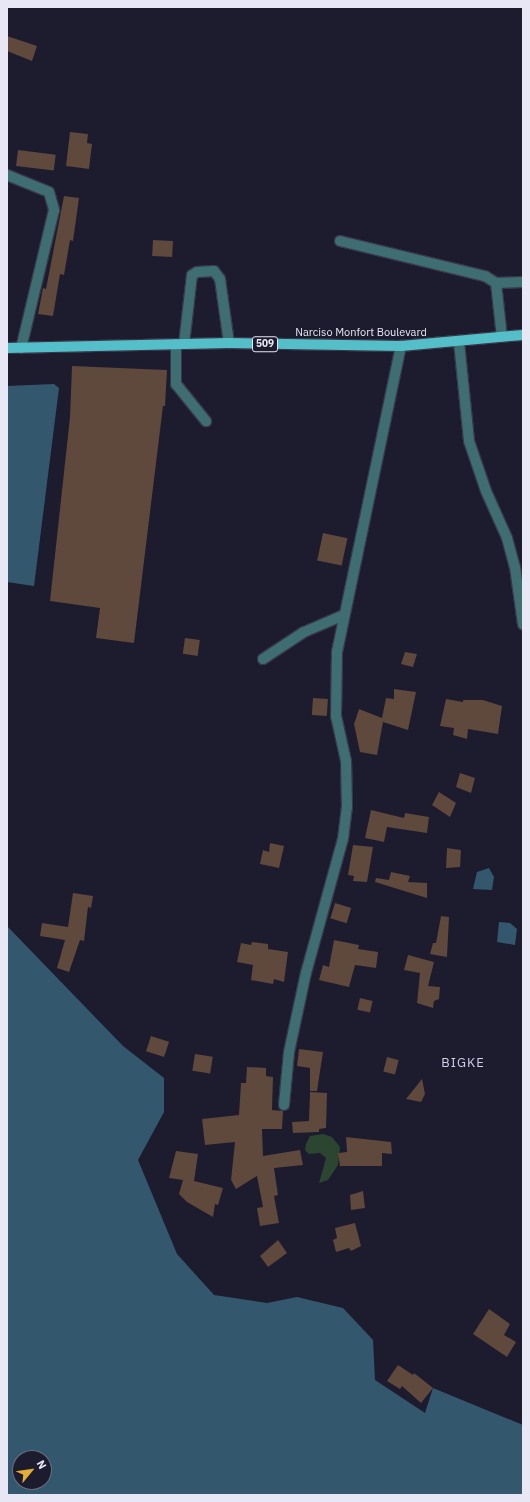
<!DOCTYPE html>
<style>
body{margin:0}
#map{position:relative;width:530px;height:1502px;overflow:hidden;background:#1d1b2e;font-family:"IBM Plex Sans",sans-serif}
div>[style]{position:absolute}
.green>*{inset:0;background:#2c4530}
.water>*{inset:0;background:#33586e}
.building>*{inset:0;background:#5f483c;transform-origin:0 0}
.roads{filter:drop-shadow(1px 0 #39384a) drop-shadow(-1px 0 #39384a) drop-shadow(0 1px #39384a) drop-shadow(0 -1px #39384a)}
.minor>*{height:10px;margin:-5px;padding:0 5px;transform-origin:5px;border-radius:5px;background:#3e6e72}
.major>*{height:10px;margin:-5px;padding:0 5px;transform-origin:5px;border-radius:5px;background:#54bfc9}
span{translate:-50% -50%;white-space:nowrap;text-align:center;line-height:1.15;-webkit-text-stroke:3px #1d1b2e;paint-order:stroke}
.shield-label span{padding:1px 3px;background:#1d1b2e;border:1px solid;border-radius:3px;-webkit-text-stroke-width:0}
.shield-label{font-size:10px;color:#e8e7f5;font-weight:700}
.street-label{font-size:11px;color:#e8e7f5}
.quarter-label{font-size:13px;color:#d1cfea;letter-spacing:1px}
.frame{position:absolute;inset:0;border:8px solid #e8e7f5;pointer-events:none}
.north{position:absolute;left:12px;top:1450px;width:40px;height:40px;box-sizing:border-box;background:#1d1b2e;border:1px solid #6e6d7e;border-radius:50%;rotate:61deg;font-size:11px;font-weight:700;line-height:16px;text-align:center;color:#e8e7f5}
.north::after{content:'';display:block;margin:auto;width:14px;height:18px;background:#e3ae35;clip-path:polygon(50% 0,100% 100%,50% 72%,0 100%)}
</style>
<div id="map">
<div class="green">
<div style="clip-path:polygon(323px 1134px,332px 1137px,340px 1147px,338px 1165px,328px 1180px,319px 1183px,326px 1158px,320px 1153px,309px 1154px,305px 1150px,306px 1144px,310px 1136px)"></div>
</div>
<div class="water">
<div style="clip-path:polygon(54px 384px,59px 388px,34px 586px,7px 582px,7px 386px)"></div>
<div style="clip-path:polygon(489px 868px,494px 877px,492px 890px,473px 889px,477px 872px)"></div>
<div style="clip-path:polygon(499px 922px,510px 923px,517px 929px,515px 945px,497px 942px)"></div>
<div style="clip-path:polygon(evenodd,7px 926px,123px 1046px,164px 1078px,164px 1112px,138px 1160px,177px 1254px,214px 1295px,267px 1303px,297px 1297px,343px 1308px,373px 1340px,375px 1380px,425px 1413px,433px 1388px,523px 1425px,523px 1495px,7px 1495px,7px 926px,20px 1458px,44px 1458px,44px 1482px,20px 1482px,20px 1458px)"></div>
</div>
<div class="building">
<div style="clip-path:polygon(7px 36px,37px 46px,32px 61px,7px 51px)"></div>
<div style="clip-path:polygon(70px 132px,88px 134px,87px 143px,92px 144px,89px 169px,66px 166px)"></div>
<div style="left:18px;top:150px;width:38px;height:16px;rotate:7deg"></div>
<div style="clip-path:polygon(64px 196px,79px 198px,73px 241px,70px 240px,64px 275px,60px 274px,53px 316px,38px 314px,43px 288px,46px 289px)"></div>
<div style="left:153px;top:240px;width:20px;height:16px;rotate:3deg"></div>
<div style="clip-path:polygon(72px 366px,167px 370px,165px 406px,163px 406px,134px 643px,96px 638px,100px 608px,50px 601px,70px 417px)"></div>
<div style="left:323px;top:533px;width:25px;height:28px;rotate:12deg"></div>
<div style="left:185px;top:638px;width:15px;height:16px;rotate:8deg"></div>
<div style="clip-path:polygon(405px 652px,417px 654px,413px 667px,401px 664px)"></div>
<div style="clip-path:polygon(394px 689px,416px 692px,408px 730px,383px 722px,377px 755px,360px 752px,354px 724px,359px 709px,382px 718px,386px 698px,394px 699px)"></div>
<div style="left:313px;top:698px;width:15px;height:17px;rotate:4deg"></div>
<div style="clip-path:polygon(446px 699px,463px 702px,463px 700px,483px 700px,502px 706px,498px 734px,468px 729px,467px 739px,453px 735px,454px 728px,440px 726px)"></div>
<div style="clip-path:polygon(460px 773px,475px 778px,471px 793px,456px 787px)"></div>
<div style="clip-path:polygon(439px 792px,456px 803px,450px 817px,432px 805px)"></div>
<div style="clip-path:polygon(371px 810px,404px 818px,405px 813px,429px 817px,427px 833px,387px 827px,384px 842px,365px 838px)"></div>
<div style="clip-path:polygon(270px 843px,284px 846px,279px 868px,260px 864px,263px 850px,269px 852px)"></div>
<div style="clip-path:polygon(353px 845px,373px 847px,367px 882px,353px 881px,354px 876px,348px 875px)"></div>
<div style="clip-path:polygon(447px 848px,461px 850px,460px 867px,446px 868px)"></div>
<div style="clip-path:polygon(391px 872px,410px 876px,408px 882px,427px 883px,427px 898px,375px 882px,376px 878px,389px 880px)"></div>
<div style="clip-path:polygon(73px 893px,93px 896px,91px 908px,88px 907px,84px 941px,80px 940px,69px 972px,57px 968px,65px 940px,40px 936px,42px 923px,68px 927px)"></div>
<div style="left:335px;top:903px;width:17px;height:16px;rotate:17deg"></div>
<div style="clip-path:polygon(441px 916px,449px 917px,447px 957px,430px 954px,433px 943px,436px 943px)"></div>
<div style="clip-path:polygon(334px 940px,359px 945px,358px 949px,378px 952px,376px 968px,355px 965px,349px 987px,319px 980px,323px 965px,329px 967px)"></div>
<div style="clip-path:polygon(252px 942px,268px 944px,268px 949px,288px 952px,284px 982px,274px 979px,273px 984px,251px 980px,253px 965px,237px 962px,241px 943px,251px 945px)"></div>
<div style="clip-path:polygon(408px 955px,434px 962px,428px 986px,440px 987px,439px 999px,434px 1001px,433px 1008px,417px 1003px,420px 973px,404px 970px)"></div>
<div style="left:360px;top:998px;width:13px;height:12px;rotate:13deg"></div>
<div style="left:151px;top:1036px;width:19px;height:16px;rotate:18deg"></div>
<div style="clip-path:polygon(299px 1049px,323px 1052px,317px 1091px,310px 1091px,310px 1068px,297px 1066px)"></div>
<div style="left:195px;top:1054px;width:18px;height:17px;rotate:9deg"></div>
<div style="left:387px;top:1057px;width:12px;height:15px;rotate:14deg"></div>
<div style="clip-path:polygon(247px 1067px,266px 1068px,266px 1076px,273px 1077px,272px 1110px,283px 1111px,282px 1129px,262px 1129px,263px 1156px,300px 1150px,303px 1165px,274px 1168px,278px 1195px,274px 1196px,279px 1223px,260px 1226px,257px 1208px,263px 1207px,257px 1176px,236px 1189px,231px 1180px,235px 1142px,205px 1145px,202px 1119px,239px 1115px,241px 1083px,246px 1083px)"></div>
<div style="clip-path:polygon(422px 1079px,425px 1094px,421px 1102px,406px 1099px)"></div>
<div style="clip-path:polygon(310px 1092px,327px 1093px,326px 1128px,319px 1129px,319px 1132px,293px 1133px,292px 1122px,309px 1121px)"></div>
<div style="clip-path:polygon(346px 1137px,391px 1142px,392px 1154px,382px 1153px,382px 1166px,340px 1166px,338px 1153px,347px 1152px)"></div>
<div style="clip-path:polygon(176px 1151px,198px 1154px,194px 1181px,223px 1188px,218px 1205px,215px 1204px,213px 1217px,187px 1202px,179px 1194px,183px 1180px,169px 1178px)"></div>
<div style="clip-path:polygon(363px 1191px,365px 1208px,351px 1210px,350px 1195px)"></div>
<div style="clip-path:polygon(355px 1223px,361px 1246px,351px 1251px,349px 1248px,336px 1252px,333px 1240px,337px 1238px,335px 1228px)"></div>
<div style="clip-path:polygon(278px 1240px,287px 1253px,268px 1267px,260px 1256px)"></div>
<div style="clip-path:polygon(489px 1309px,510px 1324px,504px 1335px,516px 1342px,507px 1357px,473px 1334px)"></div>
<div style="clip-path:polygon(398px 1365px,413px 1375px,414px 1373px,433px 1388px,421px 1403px,402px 1386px,400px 1389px,387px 1381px)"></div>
</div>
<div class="roads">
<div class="minor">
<div style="left:7px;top:175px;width:45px;rotate:22deg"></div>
<div style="left:49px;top:192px;width:19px;rotate:74deg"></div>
<div style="left:54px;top:210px;width:142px;rotate:103.4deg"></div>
<div style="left:340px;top:241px;width:149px;rotate:13.6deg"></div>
<div style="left:485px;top:276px;width:13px;rotate:32deg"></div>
<div style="left:496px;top:283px;width:54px;rotate:83.7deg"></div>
<div style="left:496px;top:283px;width:27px;rotate:-2deg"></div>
<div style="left:459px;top:342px;width:100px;rotate:84.2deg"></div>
<div style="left:469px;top:441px;width:53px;rotate:71.2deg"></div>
<div style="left:486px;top:491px;width:51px;rotate:65.9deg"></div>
<div style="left:507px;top:538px;width:30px;rotate:75deg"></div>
<div style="left:515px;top:567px;width:58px;rotate:82deg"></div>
<div style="left:176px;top:344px;width:40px;rotate:90deg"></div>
<div style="left:176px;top:384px;width:48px;rotate:51deg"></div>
<div style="left:184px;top:344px;width:69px;rotate:-83.4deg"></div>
<div style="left:192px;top:275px;width:6px;rotate:-31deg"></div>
<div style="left:197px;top:272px;width:17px;rotate:-3deg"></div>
<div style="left:214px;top:271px;width:10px;rotate:53deg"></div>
<div style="left:220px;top:279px;width:65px;rotate:82deg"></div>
<div style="left:263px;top:659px;width:49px;rotate:-33.4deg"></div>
<div style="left:304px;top:632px;width:43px;rotate:-23deg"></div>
<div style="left:284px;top:1105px;width:53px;rotate:-84.6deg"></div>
<div style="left:289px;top:1052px;width:81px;rotate:-77.9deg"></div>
<div style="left:306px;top:973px;width:139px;rotate:-74.6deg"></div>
<div style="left:343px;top:839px;width:32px;rotate:-83deg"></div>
<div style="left:347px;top:807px;width:46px;rotate:-91.2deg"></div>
<div style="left:346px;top:761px;width:46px;rotate:-102.5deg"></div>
<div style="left:336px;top:716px;width:64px;rotate:-89.1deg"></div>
<div style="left:337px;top:652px;width:313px;rotate:-78.2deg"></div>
</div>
<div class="major">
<div style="left:7px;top:348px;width:222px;rotate:-1.3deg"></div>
<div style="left:229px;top:343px;width:172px;rotate:1deg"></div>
<div style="left:401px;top:346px;width:122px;rotate:-5.2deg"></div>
</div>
</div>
<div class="shield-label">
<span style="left:265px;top:344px">509</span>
</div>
<div class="street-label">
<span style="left:361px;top:332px">Narciso Monfort Boulevard</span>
</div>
<div class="quarter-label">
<span style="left:463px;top:1063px">BIGKE</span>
</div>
<div class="frame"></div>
<div class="north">N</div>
</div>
